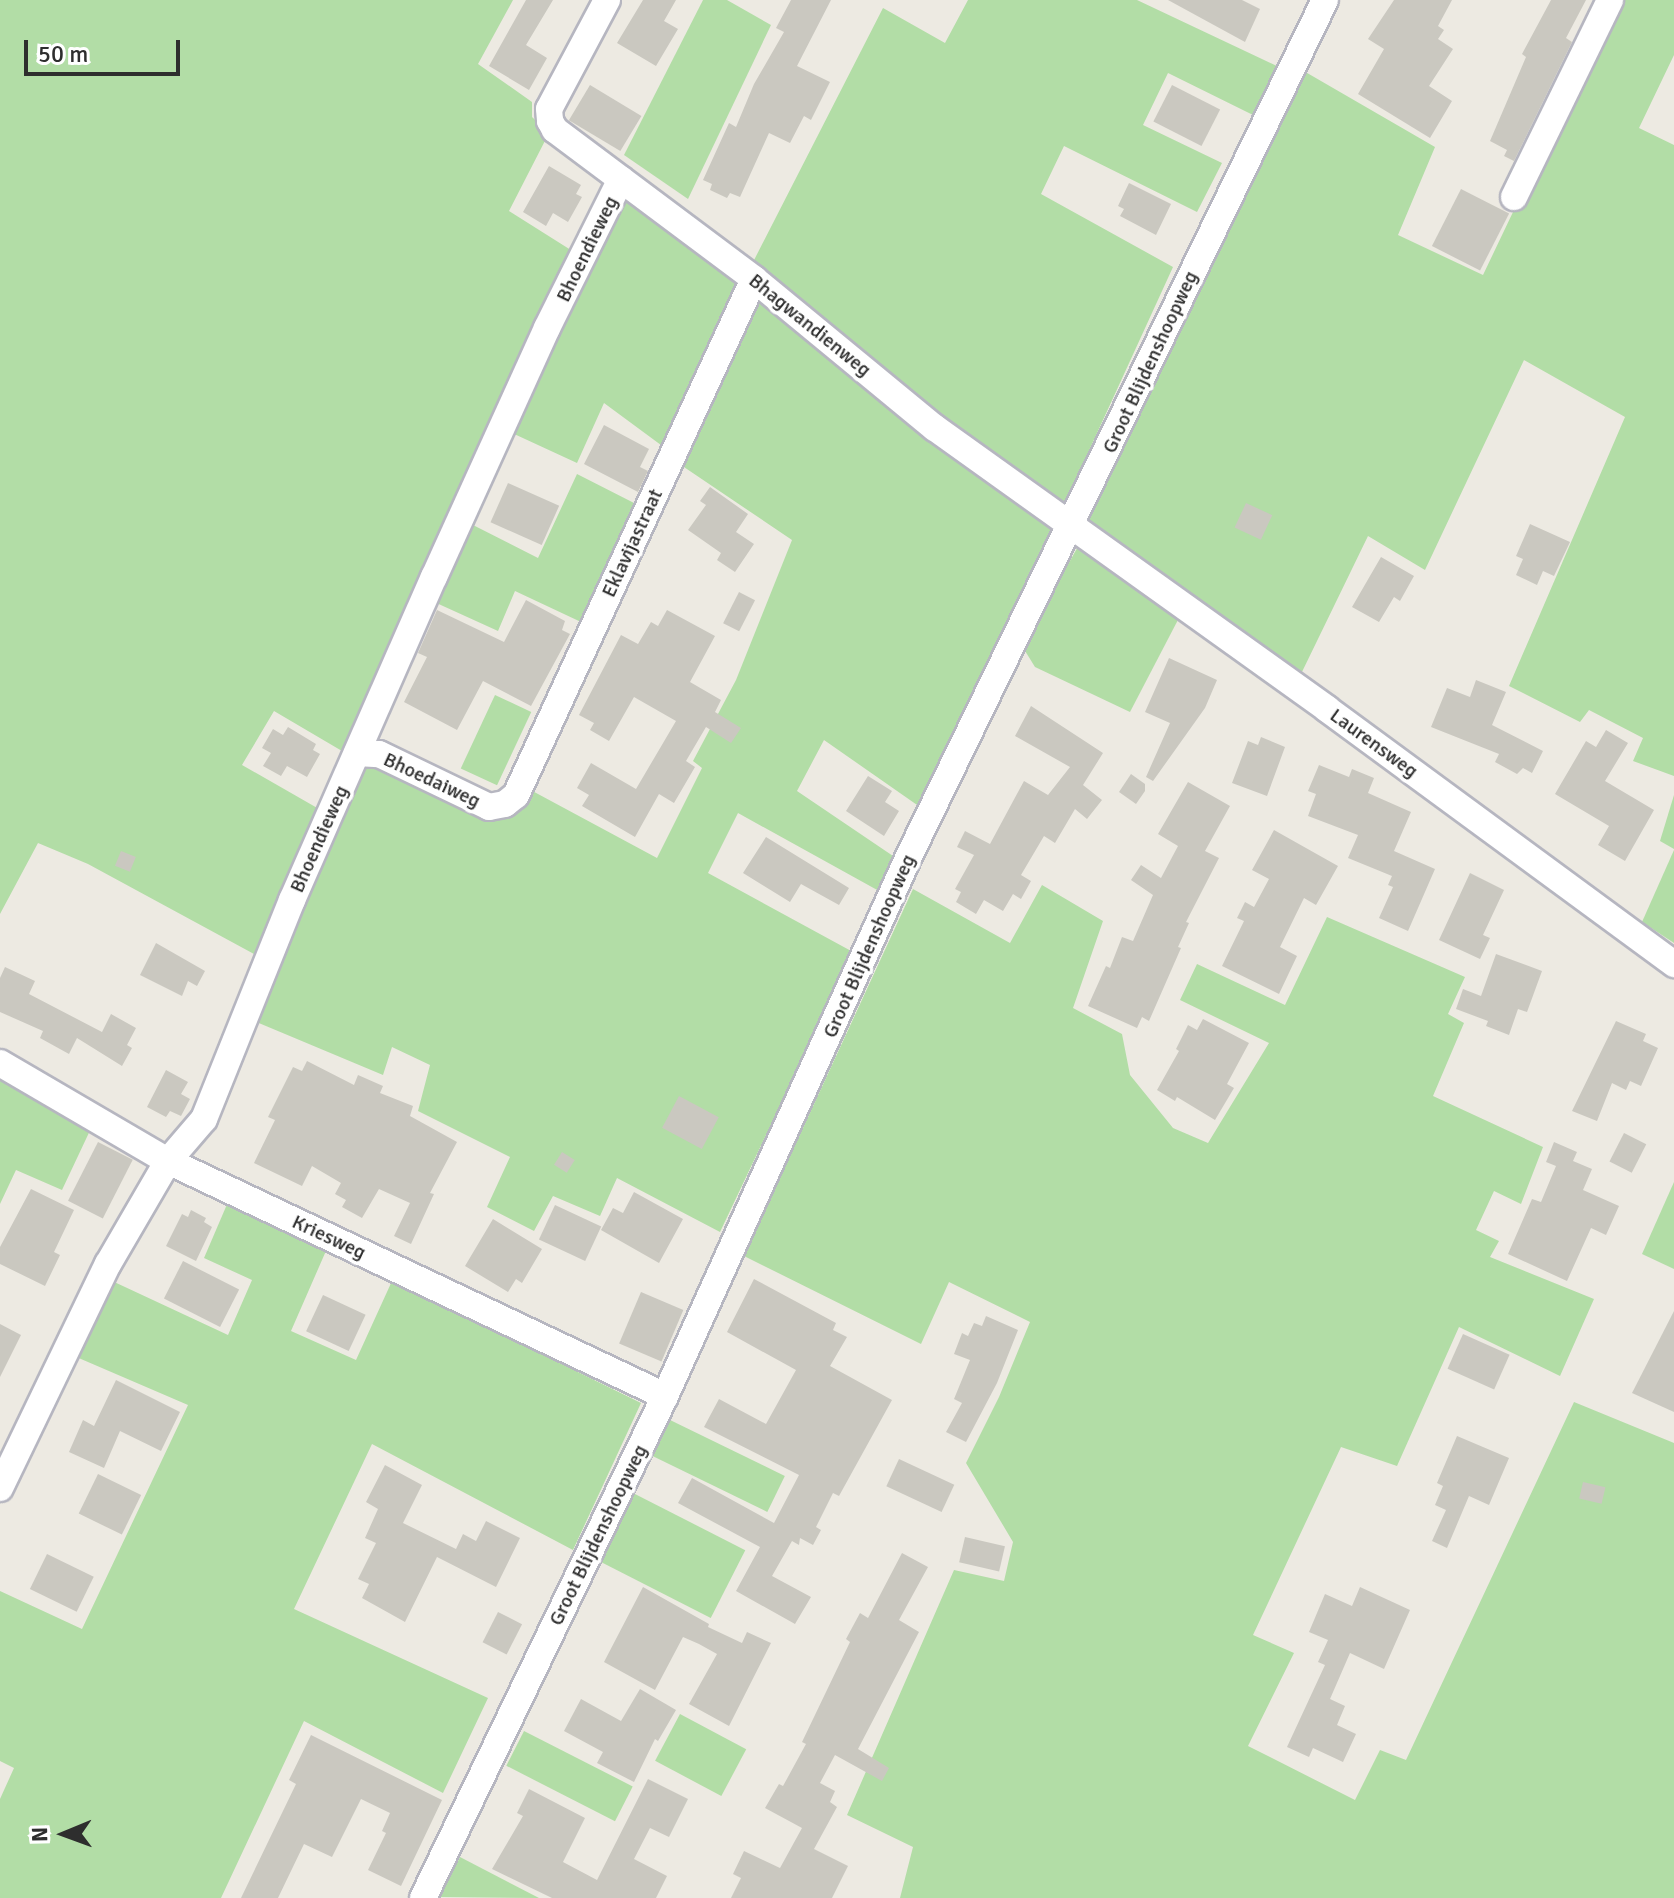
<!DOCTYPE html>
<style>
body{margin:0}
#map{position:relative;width:1674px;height:1898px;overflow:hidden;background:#edeae2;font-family:Signika,sans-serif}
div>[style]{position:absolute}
.green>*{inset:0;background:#b2dda6;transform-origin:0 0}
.building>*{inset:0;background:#cac8c0;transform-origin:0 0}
.roads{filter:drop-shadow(2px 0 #b6b6c0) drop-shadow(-2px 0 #b6b6c0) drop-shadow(0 2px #b6b6c0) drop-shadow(0 -2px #b6b6c0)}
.minor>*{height:26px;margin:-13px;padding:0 13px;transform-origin:13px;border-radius:13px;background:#fff}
span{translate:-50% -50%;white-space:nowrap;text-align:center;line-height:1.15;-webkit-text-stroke:7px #fff;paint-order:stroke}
.street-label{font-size:20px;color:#2e2e2e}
.north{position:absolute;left:24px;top:1794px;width:80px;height:80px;-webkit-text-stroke:6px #fff;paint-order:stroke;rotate:269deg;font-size:22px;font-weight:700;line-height:32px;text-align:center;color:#2e2e2e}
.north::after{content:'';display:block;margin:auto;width:28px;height:36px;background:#2e2e2e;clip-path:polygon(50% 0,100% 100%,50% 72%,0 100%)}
.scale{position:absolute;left:24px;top:40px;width:156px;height:36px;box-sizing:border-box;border:4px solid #2e2e2e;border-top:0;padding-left:10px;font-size:24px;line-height:28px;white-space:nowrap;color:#2e2e2e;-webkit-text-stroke:6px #fff;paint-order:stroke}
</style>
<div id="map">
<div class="green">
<div style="clip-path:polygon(0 0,513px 0,478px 64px,532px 102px,532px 117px,549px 133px,509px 211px,574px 252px,342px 751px,274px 711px,242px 765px,319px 809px,254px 954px,88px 864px,38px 843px,0 914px)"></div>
<div style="clip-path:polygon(703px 0,727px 0,771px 25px,688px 199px,624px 155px)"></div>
<div style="clip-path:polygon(968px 0,1137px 0,1279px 67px,1253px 115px,1168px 73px,1143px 125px,1222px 163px,1197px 212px,1064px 146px,1041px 194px,1173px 267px,1060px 514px,751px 266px,883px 8px,945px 43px)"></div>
<div style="clip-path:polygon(1614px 0,1674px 0,1674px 55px,1639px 128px,1674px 145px,1674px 776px,1633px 761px,1643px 738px,1589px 710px,1580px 722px,1509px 686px,1625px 417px,1524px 360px,1425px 570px,1368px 536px,1300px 676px,1099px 534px,1088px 521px,1092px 506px,1302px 70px,1435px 147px,1398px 235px,1483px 275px)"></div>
<div style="clip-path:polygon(624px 191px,745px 284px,665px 448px,604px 403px,577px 463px,512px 433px)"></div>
<div style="clip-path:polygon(757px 292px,1053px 526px,920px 807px,824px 740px,797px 791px,896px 858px,879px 891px,738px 813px,708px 873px,853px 952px,720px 1232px,617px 1178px,600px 1216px,553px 1196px,534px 1231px,487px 1207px,510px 1157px,418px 1111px,430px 1065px,392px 1047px,383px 1075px,247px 1018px,358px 756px,494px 814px,525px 787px,657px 858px,702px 768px,693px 761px,736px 680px,792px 540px,678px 463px)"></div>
<div style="clip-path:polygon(577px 474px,636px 504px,581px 622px,515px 591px,498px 631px,432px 601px,471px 524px,538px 558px)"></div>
<div style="clip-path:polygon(1080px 543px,1180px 616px,1130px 712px,1035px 667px,1022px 646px)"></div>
<div style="left:495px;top:695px;width:40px;height:81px;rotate:25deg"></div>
<div style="clip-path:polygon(1674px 795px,1674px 849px,1660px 841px)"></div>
<div style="clip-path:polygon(1674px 850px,1674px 943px,1642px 922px)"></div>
<div style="clip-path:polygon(1042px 885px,1103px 921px,1073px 1008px,1122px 1034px,1130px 1075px,1173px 1128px,1208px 1143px,1269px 1043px,1180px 1000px,1197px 964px,1285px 1005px,1327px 917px,1465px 977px,1448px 1014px,1464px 1023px,1433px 1096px,1543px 1147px,1521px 1204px,1494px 1191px,1476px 1230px,1499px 1241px,1490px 1257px,1594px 1299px,1560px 1376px,1459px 1327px,1397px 1466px,1341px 1447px,1253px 1635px,1294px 1653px,1248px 1746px,1355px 1800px,1380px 1750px,1406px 1760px,1574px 1402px,1674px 1443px,1674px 1898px,900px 1898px,913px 1847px,847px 1815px,954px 1570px,1004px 1581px,1013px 1542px,966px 1463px,999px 1397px,1030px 1322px,949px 1282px,921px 1344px,744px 1256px,913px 889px,1010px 943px)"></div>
<div style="clip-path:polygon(0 1074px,94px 1122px,62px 1190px,16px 1170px,0 1204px)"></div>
<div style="clip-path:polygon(1674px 1182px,1674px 1269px,1642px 1254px)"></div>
<div style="clip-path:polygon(231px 1195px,329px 1244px,291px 1331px,356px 1360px,392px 1281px,641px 1403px,573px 1550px,372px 1444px,294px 1609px,488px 1698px,443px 1793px,304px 1721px,221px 1898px,0 1898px,0 1799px,14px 1768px,0 1761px,0 1591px,82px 1629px,188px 1405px,74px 1356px,110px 1280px,228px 1335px,252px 1280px,204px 1258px)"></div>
<div style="left:668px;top:1419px;width:130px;height:40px;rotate:26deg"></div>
<div style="left:633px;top:1493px;width:126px;height:76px;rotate:27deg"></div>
<div style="left:680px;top:1714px;width:75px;height:53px;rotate:28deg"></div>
<div style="left:524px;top:1731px;width:122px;height:39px;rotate:27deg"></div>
<div style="clip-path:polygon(460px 1857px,539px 1898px,440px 1897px)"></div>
</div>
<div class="building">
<div style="clip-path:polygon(526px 0,553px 0,526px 45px,547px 58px,529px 90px,489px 66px)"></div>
<div style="clip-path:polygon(643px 0,676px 0,664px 21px,678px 29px,656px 66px,617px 43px)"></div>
<div style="clip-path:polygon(791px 0,831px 0,797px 66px,830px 82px,811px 120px,804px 116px,790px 143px,769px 133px,740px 197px,730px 193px,727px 198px,710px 190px,712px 184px,703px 180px,729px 123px,736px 127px,754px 84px,784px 32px,776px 28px)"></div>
<div style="clip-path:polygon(1168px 0,1242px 0,1260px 9px,1245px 42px)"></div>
<div style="clip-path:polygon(1394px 0,1452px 0,1438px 26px,1444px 30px,1438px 39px,1453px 49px,1429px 86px,1452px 101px,1430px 138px,1358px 94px,1384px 49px,1368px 39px)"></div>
<div style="clip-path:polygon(1551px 0,1586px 0,1566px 38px,1572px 42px,1514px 161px,1504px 156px,1507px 150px,1490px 141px,1526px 57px,1522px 54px)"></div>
<div style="left:590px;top:85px;width:60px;height:41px;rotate:31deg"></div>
<div style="left:1172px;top:85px;width:54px;height:41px;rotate:27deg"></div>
<div style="clip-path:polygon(549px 166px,581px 185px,576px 194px,582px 197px,568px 222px,553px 213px,546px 226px,523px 212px)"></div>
<div style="clip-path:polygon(1129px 183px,1171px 204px,1156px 235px,1120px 216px,1124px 209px,1118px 206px)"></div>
<div style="left:1461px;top:189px;width:54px;height:64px;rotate:27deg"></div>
<div style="clip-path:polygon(604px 425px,649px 449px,640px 467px,648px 471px,638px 492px,584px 464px)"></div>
<div style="left:508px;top:483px;width:56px;height:43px;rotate:24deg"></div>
<div style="clip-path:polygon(710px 487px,748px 514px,736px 532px,754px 544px,735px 572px,717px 560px,721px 553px,688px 530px,706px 505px,700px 501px)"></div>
<div style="left:1246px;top:503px;width:29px;height:27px;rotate:25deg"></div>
<div style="clip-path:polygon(1530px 524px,1570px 542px,1554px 576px,1543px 571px,1537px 585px,1516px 575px,1523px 559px,1516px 556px)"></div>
<div style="clip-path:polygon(1381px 557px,1414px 576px,1400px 601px,1394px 597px,1379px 622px,1352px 607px)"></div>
<div style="left:739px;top:592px;width:18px;height:35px;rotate:27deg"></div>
<div style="clip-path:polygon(526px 600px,565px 621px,562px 630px,570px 634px,531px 706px,483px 681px,457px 730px,404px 702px,427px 657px,418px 653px,437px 610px,504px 642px)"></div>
<div style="clip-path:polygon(667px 610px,715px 636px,690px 682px,721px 700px,715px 712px,741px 728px,731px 743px,706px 727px,686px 761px,695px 767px,674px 803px,659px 794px,635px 837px,582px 806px,589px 795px,577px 788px,591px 763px,636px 789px,676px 721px,634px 697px,609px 741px,590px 730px,594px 723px,579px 715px,621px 635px,638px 644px,651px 622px,658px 626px)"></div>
<div style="clip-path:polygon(1169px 658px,1217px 680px,1205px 708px,1153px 781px,1146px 777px,1170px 723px,1145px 712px)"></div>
<div style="clip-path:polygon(1476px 680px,1506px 692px,1492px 725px,1543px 751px,1532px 773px,1523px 768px,1517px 774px,1495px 762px,1499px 754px,1431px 727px,1447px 688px,1470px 697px)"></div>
<div style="clip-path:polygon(1031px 706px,1103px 753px,1083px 785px,1102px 800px,1087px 819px,1075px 809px,1055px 843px,1044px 836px,1021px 875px,1031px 881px,1021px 899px,1013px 894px,1003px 911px,984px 900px,976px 914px,956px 902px,961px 892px,955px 889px,974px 855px,957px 847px,965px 831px,990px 844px,1024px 781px,1048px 795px,1070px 767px,1015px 736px)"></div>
<div style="clip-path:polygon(288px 727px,316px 744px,313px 750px,320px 754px,307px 777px,287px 766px,281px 776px,263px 766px,271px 753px,262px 748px,273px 729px,283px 735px)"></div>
<div style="clip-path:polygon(1606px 730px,1628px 743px,1605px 781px,1654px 810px,1625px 861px,1598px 845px,1609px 826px,1555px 794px,1586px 741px,1596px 747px)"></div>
<div style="clip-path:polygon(1261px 737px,1285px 747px,1267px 796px,1232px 783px,1248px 741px,1258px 745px)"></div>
<div style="clip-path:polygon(1319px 765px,1349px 777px,1352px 769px,1374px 778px,1368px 793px,1411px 812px,1394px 851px,1435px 869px,1408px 931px,1379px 918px,1393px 887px,1388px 885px,1392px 876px,1348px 858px,1358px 835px,1308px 816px,1316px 794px,1308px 791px)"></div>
<div style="clip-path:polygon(1131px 774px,1145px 784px,1145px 791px,1136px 804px,1119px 792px)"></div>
<div style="clip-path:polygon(868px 776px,892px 791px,885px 802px,899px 811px,884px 836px,846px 811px)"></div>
<div style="clip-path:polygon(1188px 782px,1230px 806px,1205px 851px,1219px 858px,1186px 922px,1189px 923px,1178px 947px,1181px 948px,1149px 1021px,1142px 1017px,1137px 1028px,1088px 1006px,1106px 966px,1110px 968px,1122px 937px,1133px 941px,1153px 895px,1131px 880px,1141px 865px,1161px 878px,1178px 846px,1158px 834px)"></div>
<div style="clip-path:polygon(1274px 830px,1338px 866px,1316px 905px,1304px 898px,1280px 947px,1297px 956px,1279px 994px,1222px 966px,1244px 921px,1237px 918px,1245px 902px,1254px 907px,1269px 879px,1252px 870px)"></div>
<div style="clip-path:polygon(766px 837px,849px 888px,839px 905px,801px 884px,790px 902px,743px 873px)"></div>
<div style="left:121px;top:851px;width:16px;height:16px;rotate:22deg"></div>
<div style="clip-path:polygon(1470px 873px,1504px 890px,1483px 935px,1490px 938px,1480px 959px,1439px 940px)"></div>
<div style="clip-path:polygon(156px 943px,205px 971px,197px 986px,188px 981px,182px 996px,140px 975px)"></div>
<div style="clip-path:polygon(1496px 954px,1542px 971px,1527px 1012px,1518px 1009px,1509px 1035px,1486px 1026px,1488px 1021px,1456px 1009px,1463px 989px,1481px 996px)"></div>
<div style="clip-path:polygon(5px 967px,35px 981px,29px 994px,102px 1032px,111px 1014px,136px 1028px,127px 1045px,132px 1048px,122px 1066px,77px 1038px,69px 1054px,40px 1038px,43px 1031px,0 1012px,0 978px)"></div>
<div style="clip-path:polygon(1203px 1019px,1249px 1043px,1227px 1084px,1234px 1088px,1215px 1120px,1177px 1097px,1175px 1101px,1157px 1090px,1179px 1051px,1176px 1049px,1188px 1025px,1197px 1030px)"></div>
<div style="clip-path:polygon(1616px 1021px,1646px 1034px,1643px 1041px,1658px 1048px,1641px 1086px,1630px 1081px,1626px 1090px,1612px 1083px,1597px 1121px,1572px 1111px)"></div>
<div style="clip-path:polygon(307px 1061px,354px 1085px,358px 1075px,383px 1086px,380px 1093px,413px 1106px,410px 1116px,457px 1142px,430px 1193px,434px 1194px,411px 1244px,394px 1236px,410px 1203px,379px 1189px,362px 1218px,342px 1207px,346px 1200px,335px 1194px,341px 1183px,312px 1166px,302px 1186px,254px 1163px,275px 1120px,268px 1117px,293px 1067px,302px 1071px)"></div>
<div style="clip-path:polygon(166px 1070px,188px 1082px,181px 1094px,190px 1099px,181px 1116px,170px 1111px,166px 1117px,147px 1107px)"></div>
<div style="left:679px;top:1096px;width:45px;height:36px;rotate:28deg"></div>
<div style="left:1624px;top:1133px;width:25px;height:32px;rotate:27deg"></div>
<div style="left:98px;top:1142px;width:39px;height:66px;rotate:27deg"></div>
<div style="clip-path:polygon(1554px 1142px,1577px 1152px,1573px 1161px,1592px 1169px,1583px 1190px,1619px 1206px,1606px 1235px,1591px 1228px,1567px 1281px,1508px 1254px,1532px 1199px,1541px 1202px,1556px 1166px,1546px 1162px)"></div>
<div style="left:562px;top:1152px;width:15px;height:15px;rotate:32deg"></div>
<div style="clip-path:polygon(31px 1189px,74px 1210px,54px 1252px,60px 1255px,45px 1286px,0 1264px,0 1247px)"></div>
<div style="clip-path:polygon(634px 1192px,683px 1219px,659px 1263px,601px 1230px,613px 1208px,623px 1213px)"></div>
<div style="left:555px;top:1205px;width:51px;height:38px;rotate:25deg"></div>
<div style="clip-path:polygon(191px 1210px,206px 1218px,204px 1222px,212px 1227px,196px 1261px,166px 1246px,182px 1214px,188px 1217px)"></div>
<div style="clip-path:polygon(493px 1219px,542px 1249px,522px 1283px,516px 1279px,508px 1292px,465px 1266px)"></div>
<div style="left:183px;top:1261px;width:63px;height:42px;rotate:27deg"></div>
<div style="clip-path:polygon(754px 1279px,836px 1323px,833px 1330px,847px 1337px,830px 1366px,892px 1400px,839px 1496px,833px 1493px,816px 1527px,821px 1530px,813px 1545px,800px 1538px,799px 1545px,792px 1541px,772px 1576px,811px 1597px,795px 1624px,736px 1591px,760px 1547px,678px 1503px,692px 1478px,774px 1523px,799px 1475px,704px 1427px,719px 1399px,766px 1424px,796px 1370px,727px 1332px)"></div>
<div style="left:641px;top:1292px;width:46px;height:56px;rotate:23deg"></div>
<div style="left:323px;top:1295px;width:47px;height:40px;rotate:25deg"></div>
<div style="clip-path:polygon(1674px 1311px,1674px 1412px,1632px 1393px)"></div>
<div style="clip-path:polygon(986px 1316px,1018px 1330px,997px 1383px,966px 1442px,946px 1432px,962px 1403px,954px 1399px,970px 1360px,954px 1354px,962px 1333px,968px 1336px,974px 1323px,982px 1326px)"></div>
<div style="clip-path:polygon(0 1324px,21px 1335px,0 1377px)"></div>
<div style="left:1463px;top:1334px;width:51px;height:38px;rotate:24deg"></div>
<div style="clip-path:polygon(116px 1380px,180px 1412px,161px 1451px,120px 1431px,104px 1468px,69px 1452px,83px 1420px,94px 1426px)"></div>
<div style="clip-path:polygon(1457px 1436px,1509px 1458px,1489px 1505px,1469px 1496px,1447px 1548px,1432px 1541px,1446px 1510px,1435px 1505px,1443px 1486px,1437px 1483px)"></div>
<div style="left:899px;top:1459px;width:61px;height:30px;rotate:25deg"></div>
<div style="clip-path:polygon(385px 1465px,422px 1485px,403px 1523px,456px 1549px,463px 1534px,476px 1541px,486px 1521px,520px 1538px,496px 1587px,437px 1557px,405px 1622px,362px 1598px,369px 1584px,358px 1579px,376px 1543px,365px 1538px,378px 1509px,366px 1502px)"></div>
<div style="left:98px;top:1474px;width:48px;height:44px;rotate:26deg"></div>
<div style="left:1583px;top:1482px;width:23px;height:17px;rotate:13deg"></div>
<div style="left:965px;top:1537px;width:41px;height:26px;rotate:13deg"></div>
<div style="clip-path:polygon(902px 1553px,928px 1567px,899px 1620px,919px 1632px,858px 1749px,889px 1768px,882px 1781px,835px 1755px,820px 1783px,835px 1791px,830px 1802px,837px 1807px,814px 1849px,848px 1866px,832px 1898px,731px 1898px,741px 1878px,733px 1874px,744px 1851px,780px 1868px,802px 1828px,765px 1808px,779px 1784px,783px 1786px,806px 1744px,802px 1742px,850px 1642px,846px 1639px,860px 1613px,868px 1618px)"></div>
<div style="left:47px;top:1554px;width:52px;height:39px;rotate:26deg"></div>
<div style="clip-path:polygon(643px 1587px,709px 1624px,708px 1627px,742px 1643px,747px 1632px,771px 1643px,729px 1726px,689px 1704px,717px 1654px,699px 1644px,683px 1637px,655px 1690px,604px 1662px)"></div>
<div style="clip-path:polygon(1360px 1587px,1410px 1610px,1384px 1669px,1350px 1653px,1330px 1699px,1345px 1706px,1337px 1725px,1356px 1734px,1343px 1762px,1313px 1748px,1309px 1757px,1287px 1747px,1325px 1665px,1318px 1662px,1328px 1640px,1309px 1632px,1325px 1594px,1352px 1606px)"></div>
<div style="left:498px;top:1612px;width:27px;height:34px;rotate:27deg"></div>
<div style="clip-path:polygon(640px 1689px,676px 1710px,658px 1741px,655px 1739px,634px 1782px,597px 1763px,603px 1752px,564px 1731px,581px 1699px,621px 1721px)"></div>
<div style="clip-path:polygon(311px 1735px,442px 1800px,401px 1886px,368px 1870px,386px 1833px,382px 1831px,390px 1813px,361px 1799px,332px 1857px,304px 1844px,278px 1898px,241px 1898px,296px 1784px,289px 1780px)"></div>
<div style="clip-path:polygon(648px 1779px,688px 1799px,669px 1837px,650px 1828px,634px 1859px,667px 1876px,656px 1898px,552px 1898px,492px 1869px,523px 1816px,517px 1813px,529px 1789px,585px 1818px,563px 1862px,597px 1880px)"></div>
</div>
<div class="roads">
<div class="minor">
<div style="left:607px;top:0;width:123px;rotate:118deg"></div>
<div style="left:549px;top:109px;width:12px;rotate:85deg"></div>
<div style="left:550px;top:121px;width:10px;rotate:61deg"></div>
<div style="left:555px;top:130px;width:249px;rotate:36.8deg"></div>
<div style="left:754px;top:279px;width:234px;rotate:39.5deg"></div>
<div style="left:935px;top:428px;width:482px;rotate:35.6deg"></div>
<div style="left:1327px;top:709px;width:431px;rotate:36.3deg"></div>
<div style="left:1514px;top:197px;width:219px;rotate:-64deg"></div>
<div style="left:357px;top:753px;width:22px;rotate:3deg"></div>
<div style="left:379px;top:754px;width:122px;rotate:25.7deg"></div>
<div style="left:489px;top:807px;width:16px;rotate:-11deg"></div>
<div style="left:505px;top:804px;width:14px;rotate:-39deg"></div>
<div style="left:516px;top:795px;width:568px;rotate:-65.24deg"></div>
<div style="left:0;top:1063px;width:194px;rotate:30.3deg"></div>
<div style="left:168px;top:1161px;width:550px;rotate:25.31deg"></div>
<div style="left:0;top:1488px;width:249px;rotate:-64.3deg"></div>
<div style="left:108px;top:1264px;width:119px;rotate:-59.8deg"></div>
<div style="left:168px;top:1161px;width:55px;rotate:-49.4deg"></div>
<div style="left:204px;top:1119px;width:236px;rotate:-68.1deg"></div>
<div style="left:292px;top:900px;width:353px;rotate:-66.3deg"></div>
<div style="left:434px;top:577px;width:273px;rotate:-65.6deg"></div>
<div style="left:547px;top:328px;width:166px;rotate:-63.6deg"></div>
<div style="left:423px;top:1898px;width:557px;rotate:-64.26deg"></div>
<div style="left:665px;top:1396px;width:595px;rotate:-65.68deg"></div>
<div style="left:910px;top:854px;width:949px;rotate:-64.08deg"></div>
</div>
</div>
<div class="street-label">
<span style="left:587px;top:249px;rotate:-64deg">Bhoendieweg</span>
<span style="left:810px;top:325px;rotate:39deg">Bhagwandienweg</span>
<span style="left:1150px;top:362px;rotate:-65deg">Groot Blijdenshoopweg</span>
<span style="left:632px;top:543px;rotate:-65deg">Eklavijastraat</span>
<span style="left:1374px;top:743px;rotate:36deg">Laurensweg</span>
<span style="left:432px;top:780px;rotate:25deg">Bhoedaiweg</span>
<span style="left:319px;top:839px;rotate:-66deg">Bhoendieweg</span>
<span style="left:869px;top:946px;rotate:-66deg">Groot Blijdenshoopweg</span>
<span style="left:329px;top:1237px;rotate:25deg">Kriesweg</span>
<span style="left:598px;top:1535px;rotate:-64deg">Groot Blijdenshoopweg</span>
</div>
<div class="north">N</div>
<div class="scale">50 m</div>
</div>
